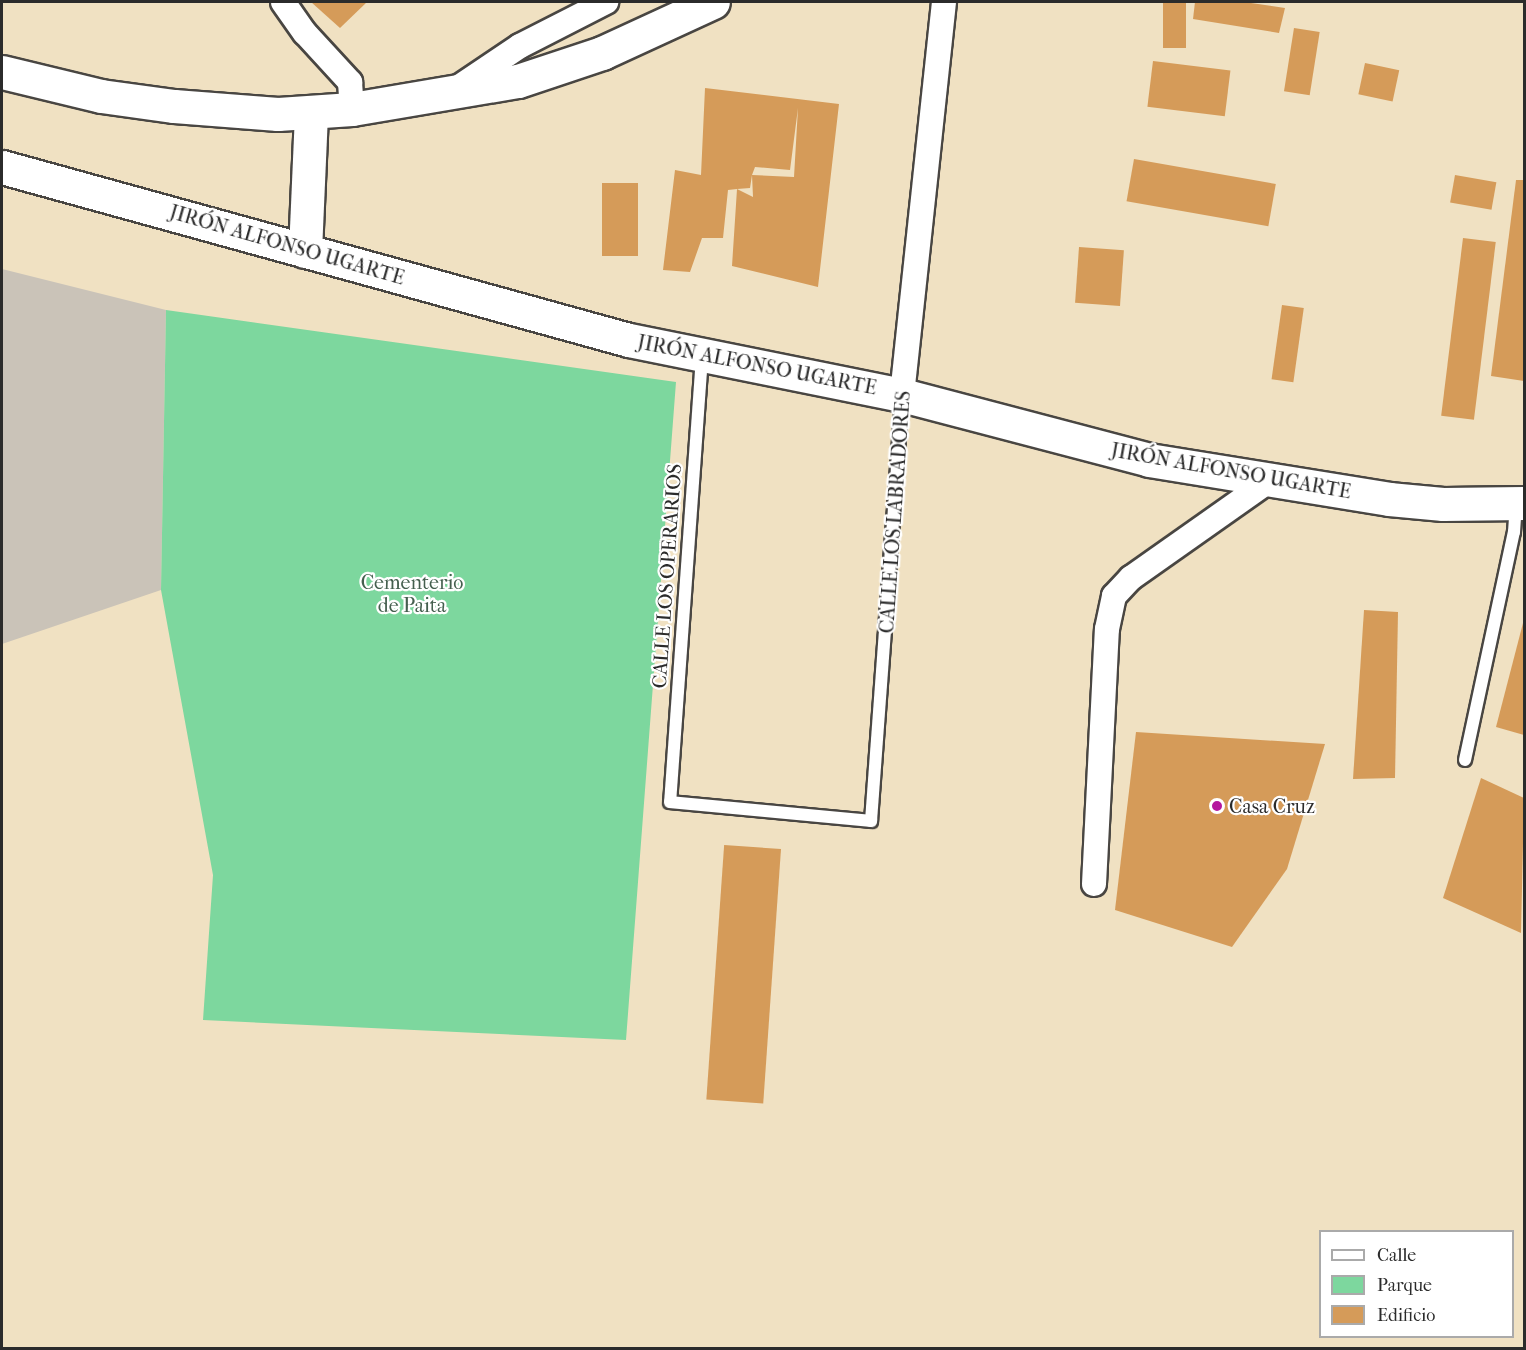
<!DOCTYPE html>
<meta charset="utf-8">
<style>
body{margin:0}
#map{position:relative;width:1526px;height:1350px;overflow:hidden;background:#f0e1c2;font-family:"IM FELL French Canon",serif}
div>[style]{position:absolute}
.industrial>*{inset:0;background:#cac3b8}
.green>*{inset:0;background:#7dd79e}
.building>*{inset:0;background:#d59b59;transform-origin:0 0}
.roads{filter:drop-shadow(2px 0 #494642) drop-shadow(-2px 0 #494642) drop-shadow(0 2px #494642) drop-shadow(0 -2px #494642)}
.lane>*{height:12px;margin:-6px;padding:0 6px;transform-origin:6px;border-radius:6px;background:#fff}
.street>*{height:24px;margin:-12px;padding:0 12px;transform-origin:12px;border-radius:12px;background:#fff}
.secondary>*{height:33px;margin:-16.5px;padding:0 16.5px;transform-origin:16.5px;border-radius:16.5px;background:#fff}
.dots>*{width:16px;height:16px;translate:-50% -50%;box-sizing:border-box;border:3px solid #fff;border-radius:50%}
span{translate:-50% -50%;white-space:nowrap;text-align:center;line-height:1.15;-webkit-text-stroke:4.5px #fff;paint-order:stroke}
.street-label{font-size:20px;color:#2b2b2b}
.park-label{font-size:20px;color:#445f4e}
.poi-label{font-size:20px;color:#2b2b2b}
.left{translate:0 -50%;text-align:left}
.frame{position:absolute;inset:0;border:3px solid #2b2b2b;pointer-events:none}
.legend{position:absolute;left:1319px;top:1230px;width:195px;height:108px;box-sizing:border-box;background:#fff;border:2px solid #aaa;margin:0;padding:8px 10px;list-style:none;font-size:18px;color:#2b2b2b}
.legend li{display:flex;align-items:center;gap:12px;height:30px}
.legend b{width:30px;border:2px solid #aaa}
</style>
<div id="map">
<div class="industrial">
<div style="clip-path:polygon(2px 269px,166px 310px,161px 590px,2px 644px)"></div>
</div>
<div class="green">
<div style="clip-path:polygon(166px 310px,676px 382px,626px 1040px,203px 1020px,213px 875px,161px 590px)"></div>
</div>
<div class="building">
<div style="clip-path:polygon(311px 2px,367px 2px,340px 28px)"></div>
<div style="left:1163px;top:2px;width:23px;height:46px"></div>
<div style="clip-path:polygon(1195px 2px,1244px 2px,1285px 8px,1279px 33px,1193px 19px)"></div>
<div style="left:1294px;top:28px;width:26px;height:64px;rotate:9deg"></div>
<div style="left:1153px;top:61px;width:78px;height:46px;rotate:7deg"></div>
<div style="left:1365px;top:63px;width:35px;height:32px;rotate:12deg"></div>
<div style="clip-path:polygon(evenodd,705px 88px,839px 104px,818px 287px,732px 266px,737px 189px,728px 190px,723px 238px,702px 238px,690px 272px,663px 270px,675px 170px,701px 175px,705px 88px,798px 108px,794px 177px,752px 175px,755px 167px,790px 170px,798px 108px,705px 88px,752px 175px,753px 197px,737px 189px,750px 188px,752px 175px)"></div>
<div style="left:1134px;top:159px;width:144px;height:43px;rotate:10deg"></div>
<div style="left:1455px;top:175px;width:42px;height:28px;rotate:10deg"></div>
<div style="clip-path:polygon(1516px 180px,1524px 180px,1524px 381px,1491px 376px)"></div>
<div style="left:602px;top:183px;width:36px;height:73px"></div>
<div style="left:1463px;top:238px;width:33px;height:179px;rotate:7deg"></div>
<div style="left:1079px;top:247px;width:45px;height:56px;rotate:4deg"></div>
<div style="left:1282px;top:305px;width:22px;height:75px;rotate:8deg"></div>
<div style="clip-path:polygon(1364px 610px,1398px 612px,1395px 778px,1353px 779px)"></div>
<div style="clip-path:polygon(1523px 623px,1524px 624px,1524px 735px,1496px 727px)"></div>
<div style="clip-path:polygon(1136px 732px,1325px 744px,1287px 869px,1232px 947px,1115px 910px)"></div>
<div style="clip-path:polygon(1481px 778px,1524px 798px,1521px 933px,1443px 898px)"></div>
<div style="left:781px;top:849px;width:255px;height:57px;rotate:94deg"></div>
</div>
<div class="roads">
<div class="lane">
<div style="left:702px;top:357px;width:446px;rotate:94.1deg"></div>
<div style="left:670px;top:802px;width:202px;rotate:5.4deg"></div>
<div style="left:871px;top:821px;width:426px;rotate:-85.8deg"></div>
<div style="left:1465px;top:760px;width:233px;rotate:-77.9deg"></div>
<div style="left:1514px;top:532px;width:28px;rotate:-86deg"></div>
</div>
<div class="street">
<div style="left:283px;top:2px;width:38px;rotate:55deg"></div>
<div style="left:305px;top:33px;width:67px;rotate:47.4deg"></div>
<div style="left:350px;top:82px;width:27px;rotate:86deg"></div>
<div style="left:456px;top:89px;width:77px;rotate:-33.9deg"></div>
<div style="left:520px;top:46px;width:97px;rotate:-27.1deg"></div>
<div style="left:902px;top:395px;width:395px;rotate:-83.9deg"></div>
<div style="left:1094px;top:884px;width:255px;rotate:-87.1deg"></div>
<div style="left:1107px;top:629px;width:34px;rotate:-78deg"></div>
<div style="left:1114px;top:596px;width:25px;rotate:-47deg"></div>
<div style="left:1131px;top:578px;width:170px;rotate:-35.2deg"></div>
</div>
<div class="secondary">
<div style="left:2px;top:72px;width:102px;rotate:13.6deg"></div>
<div style="left:101px;top:96px;width:74px;rotate:7.8deg"></div>
<div style="left:174px;top:106px;width:104px;rotate:4.4deg"></div>
<div style="left:278px;top:114px;width:74px;rotate:-3.9deg"></div>
<div style="left:352px;top:109px;width:168px;rotate:-9.6deg"></div>
<div style="left:518px;top:81px;width:89px;rotate:-18.4deg"></div>
<div style="left:602px;top:53px;width:122px;rotate:-24.7deg"></div>
<div style="left:2px;top:167px;width:650px;rotate:15.43deg"></div>
<div style="left:629px;top:340px;width:278px;rotate:11.4deg"></div>
<div style="left:902px;top:395px;width:255px;rotate:14.7deg"></div>
<div style="left:1149px;top:460px;width:243px;rotate:9.2deg"></div>
<div style="left:1389px;top:499px;width:54px;rotate:5.3deg"></div>
<div style="left:1443px;top:504px;width:81px;rotate:-0.7deg"></div>
<div style="left:305px;top:251px;width:139px;rotate:-87.5deg"></div>
</div>
</div>
<div class="dots">
<div style="left:1217px;top:806px;background:#b5179e"></div>
</div>
<div class="street-label">
<span style="left:287px;top:245px;rotate:16deg">JIRÓN ALFONSO UGARTE</span>
<span style="left:757px;top:365px;rotate:11deg">JIRÓN ALFONSO UGARTE</span>
<span style="left:1231px;top:471px;rotate:10deg">JIRÓN ALFONSO UGARTE</span>
<span style="left:895px;top:512px;rotate:-86deg">CALLE LOS LABRADORES</span>
<span style="left:667px;top:576px;rotate:-86deg">CALLE LOS OPERARIOS</span>
</div>
<div class="park-label">
<span style="left:412px;top:594px">Cementerio<br>de Paita</span>
</div>
<div class="poi-label">
<span class="left" style="left:1229px;top:806px">Casa Cruz</span>
</div>
<div class="frame"></div>
<ul class="legend">
<li><b style="height:8px;background:#fff"></b>Calle</li>
<li><b style="height:16px;background:#7dd79e"></b>Parque</li>
<li><b style="height:16px;background:#d59b59"></b>Edificio</li>
</ul>
</div>
